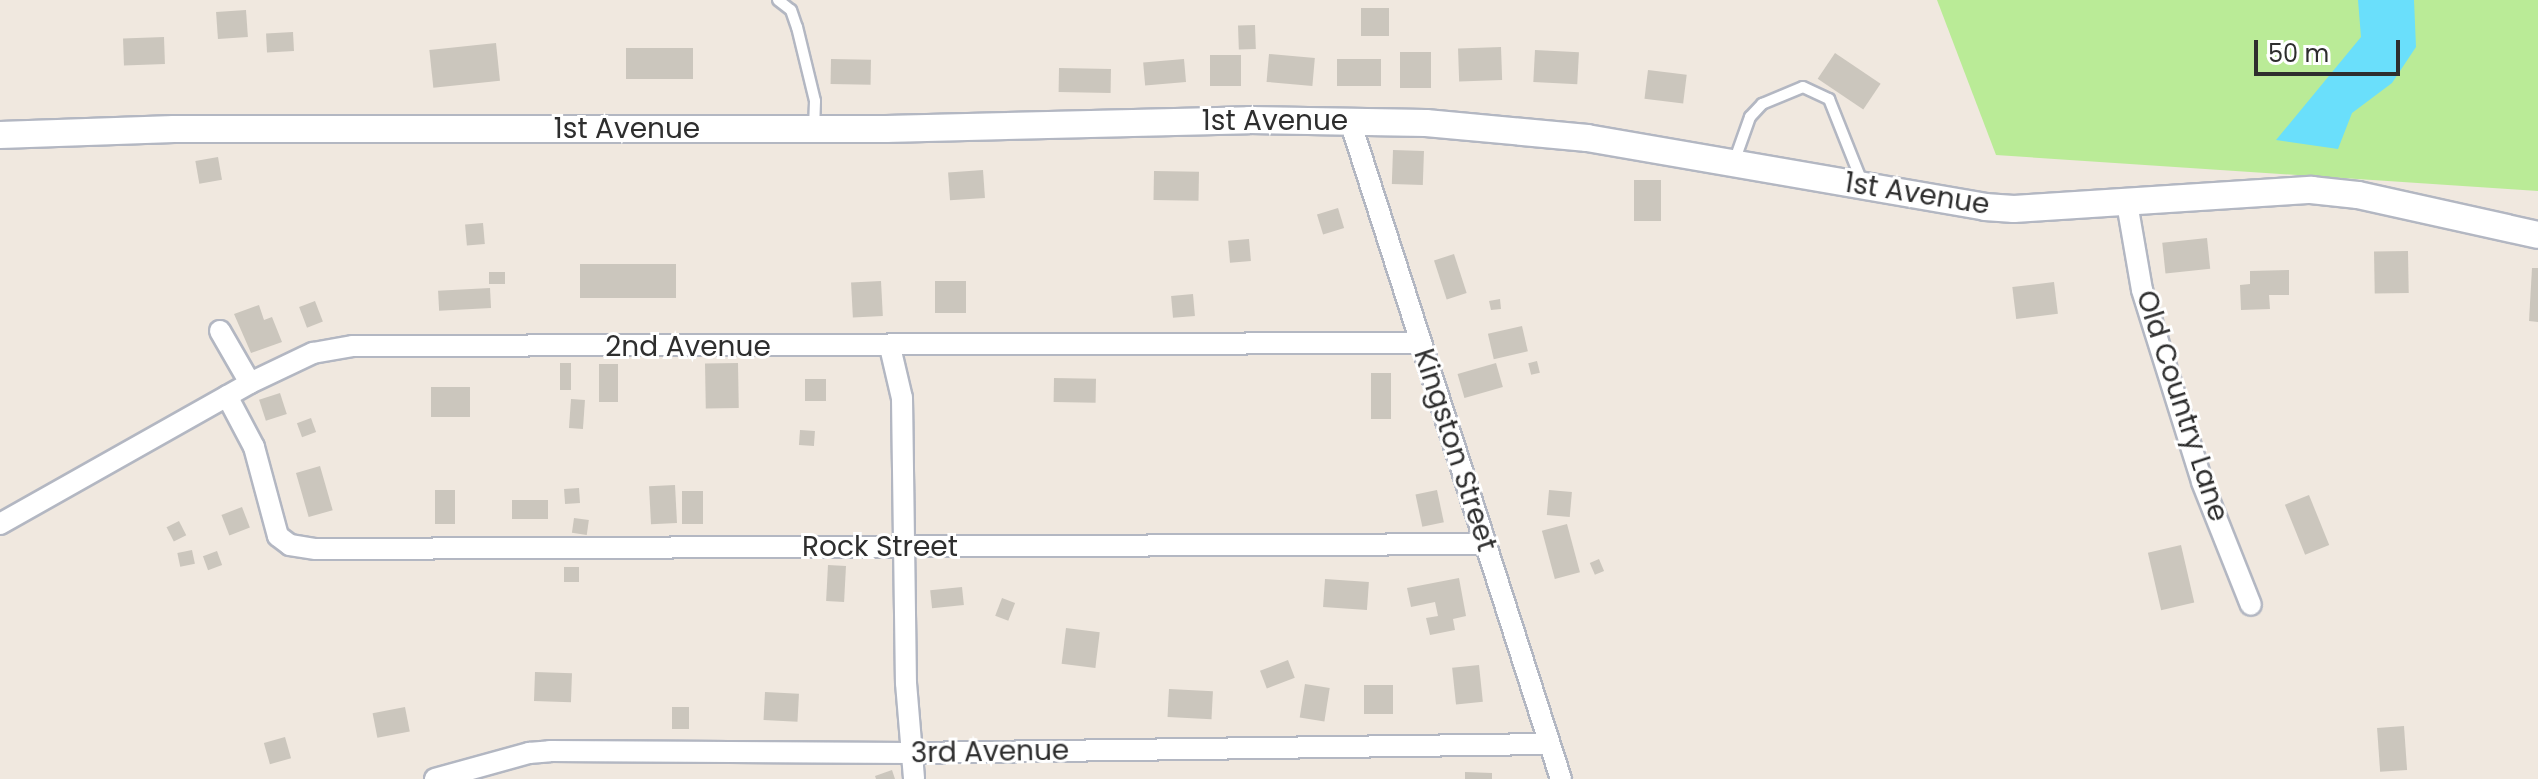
<!DOCTYPE html>
<style>
body{margin:0}
#map{position:relative;width:2538px;height:779px;overflow:hidden;background:#f0e8df;font-family:Poppins,sans-serif}
div>[style]{position:absolute}
.green>*{inset:0;background:#baeb97}
.water>*{inset:0;background:#6adffb}
.building>*{inset:0;background:#cbc6bd;transform-origin:0 0}
.roads{filter:drop-shadow(2px 0 #b3b7c2) drop-shadow(-2px 0 #b3b7c2) drop-shadow(0 2px #b3b7c2) drop-shadow(0 -2px #b3b7c2)}
.service>*{height:10px;margin:-5px;padding:0 5px;transform-origin:5px;border-radius:5px;background:#fff}
.minor>*{height:20px;margin:-10px;padding:0 10px;transform-origin:10px;border-radius:10px;background:#fff}
.tertiary>*{height:26px;margin:-13px;padding:0 13px;transform-origin:13px;border-radius:13px;background:#fff}
span{translate:-50% -50%;white-space:nowrap;text-align:center;line-height:1.15;-webkit-text-stroke:6px #fff;paint-order:stroke}
.street-label{font-size:28px;color:#2e2e2e}
.scale{position:absolute;left:2254px;top:40px;width:146px;height:36px;box-sizing:border-box;border:4px solid #2e2e2e;border-top:0;padding-left:10px;font-size:24px;line-height:28px;white-space:nowrap;color:#2e2e2e;-webkit-text-stroke:6px #fff;paint-order:stroke}
</style>
<div id="map">
<div class="green">
<div style="clip-path:polygon(1937px 0,2538px 0,2538px 191px,1996px 155px)"></div>
</div>
<div class="water">
<div style="clip-path:polygon(2358px 0,2414px 0,2416px 47px,2392px 83px,2352px 113px,2338px 149px,2276px 140px,2361px 37px)"></div>
</div>
<div class="building">
<div style="left:1361px;top:8px;width:28px;height:28px"></div>
<div style="left:246px;top:10px;width:27px;height:30px;rotate:86deg"></div>
<div style="left:1255px;top:25px;width:24px;height:17px;rotate:88deg"></div>
<div style="left:293px;top:32px;width:19px;height:27px;rotate:87deg"></div>
<div style="left:164px;top:37px;width:27px;height:41px;rotate:88deg"></div>
<div style="left:496px;top:43px;width:38px;height:67px;rotate:84deg"></div>
<div style="left:1501px;top:47px;width:33px;height:43px;rotate:88deg"></div>
<div style="left:626px;top:48px;width:67px;height:31px"></div>
<div style="left:1535px;top:50px;width:44px;height:32px;rotate:3deg"></div>
<div style="left:1400px;top:52px;width:31px;height:36px"></div>
<div style="left:1835px;top:53px;width:55px;height:31px;rotate:34deg"></div>
<div style="left:1269px;top:54px;width:46px;height:28px;rotate:5deg"></div>
<div style="left:1210px;top:55px;width:31px;height:31px"></div>
<div style="left:831px;top:59px;width:40px;height:25px;rotate:1deg"></div>
<div style="left:1184px;top:59px;width:23px;height:41px;rotate:85deg"></div>
<div style="left:1337px;top:59px;width:44px;height:27px"></div>
<div style="left:1059px;top:68px;width:52px;height:24px;rotate:1deg"></div>
<div style="left:1648px;top:70px;width:39px;height:29px;rotate:7deg"></div>
<div style="left:1393px;top:150px;width:31px;height:34px;rotate:2deg"></div>
<div style="left:218px;top:157px;width:23px;height:23px;rotate:80deg"></div>
<div style="left:983px;top:170px;width:28px;height:35px;rotate:86deg"></div>
<div style="left:1154px;top:171px;width:45px;height:29px;rotate:1deg"></div>
<div style="left:1634px;top:180px;width:27px;height:41px"></div>
<div style="left:1338px;top:208px;width:21px;height:22px;rotate:73deg"></div>
<div style="left:483px;top:223px;width:21px;height:18px;rotate:85deg"></div>
<div style="left:2207px;top:238px;width:31px;height:45px;rotate:84deg"></div>
<div style="left:1249px;top:239px;width:22px;height:21px;rotate:85deg"></div>
<div style="left:2408px;top:251px;width:42px;height:34px;rotate:89deg"></div>
<div style="left:1454px;top:254px;width:41px;height:21px;rotate:72deg"></div>
<div style="left:580px;top:264px;width:96px;height:34px"></div>
<div style="clip-path:polygon(2532px 268px,2538px 268px,2538px 322px,2529px 321px)"></div>
<div style="clip-path:polygon(2289px 270px,2289px 295px,2269px 295px,2270px 309px,2241px 310px,2240px 285px,2250px 284px,2250px 271px)"></div>
<div style="left:505px;top:272px;width:12px;height:16px;rotate:90deg"></div>
<div style="left:881px;top:281px;width:35px;height:30px;rotate:87deg"></div>
<div style="left:935px;top:281px;width:31px;height:32px"></div>
<div style="left:2054px;top:282px;width:32px;height:42px;rotate:83deg"></div>
<div style="left:490px;top:288px;width:20px;height:52px;rotate:87deg"></div>
<div style="left:1193px;top:294px;width:22px;height:22px;rotate:85deg"></div>
<div style="clip-path:polygon(1500px 299px,1501px 309px,1491px 310px,1489px 301px)"></div>
<div style="left:315px;top:301px;width:22px;height:17px;rotate:69deg"></div>
<div style="clip-path:polygon(259px 305px,264px 320px,272px 317px,282px 342px,251px 353px,234px 314px)"></div>
<div style="left:1522px;top:326px;width:26px;height:35px;rotate:77deg"></div>
<div style="left:1537px;top:361px;width:12px;height:9px;rotate:76deg"></div>
<div style="left:560px;top:363px;width:11px;height:27px"></div>
<div style="left:738px;top:363px;width:45px;height:33px;rotate:89deg"></div>
<div style="left:1496px;top:363px;width:25px;height:40px;rotate:74deg"></div>
<div style="left:599px;top:364px;width:19px;height:38px"></div>
<div style="left:1371px;top:373px;width:20px;height:46px"></div>
<div style="left:1054px;top:378px;width:42px;height:24px;rotate:1deg"></div>
<div style="left:805px;top:379px;width:21px;height:22px"></div>
<div style="left:470px;top:387px;width:30px;height:39px;rotate:90deg"></div>
<div style="left:280px;top:393px;width:22px;height:22px;rotate:72deg"></div>
<div style="left:571px;top:399px;width:14px;height:29px;rotate:4deg"></div>
<div style="left:311px;top:418px;width:15px;height:15px;rotate:70deg"></div>
<div style="left:800px;top:430px;width:15px;height:15px;rotate:4deg"></div>
<div style="left:320px;top:466px;width:46px;height:25px;rotate:74deg"></div>
<div style="left:675px;top:485px;width:38px;height:26px;rotate:87deg"></div>
<div style="left:579px;top:488px;width:15px;height:15px;rotate:86deg"></div>
<div style="left:435px;top:490px;width:20px;height:34px"></div>
<div style="left:1437px;top:490px;width:33px;height:22px;rotate:78deg"></div>
<div style="left:1549px;top:490px;width:23px;height:25px;rotate:5deg"></div>
<div style="left:682px;top:491px;width:21px;height:33px"></div>
<div style="left:2309px;top:495px;width:54px;height:26px;rotate:68deg"></div>
<div style="left:512px;top:500px;width:36px;height:19px"></div>
<div style="left:242px;top:507px;width:22px;height:22px;rotate:69deg"></div>
<div style="left:574px;top:518px;width:15px;height:15px;rotate:8deg"></div>
<div style="left:179px;top:521px;width:16px;height:14px;rotate:63deg"></div>
<div style="left:1567px;top:524px;width:50px;height:26px;rotate:75deg"></div>
<div style="left:2181px;top:545px;width:59px;height:34px;rotate:77deg"></div>
<div style="left:192px;top:550px;width:14px;height:15px;rotate:78deg"></div>
<div style="left:217px;top:551px;width:15px;height:15px;rotate:70deg"></div>
<div style="left:1599px;top:559px;width:13px;height:10px;rotate:67deg"></div>
<div style="left:828px;top:565px;width:18px;height:36px;rotate:3deg"></div>
<div style="left:579px;top:567px;width:15px;height:15px;rotate:90deg"></div>
<div style="clip-path:polygon(1459px 578px,1466px 616px,1453px 619px,1455px 630px,1430px 635px,1426px 618px,1438px 616px,1435px 602px,1411px 607px,1407px 588px)"></div>
<div style="left:1325px;top:579px;width:44px;height:28px;rotate:4deg"></div>
<div style="left:962px;top:587px;width:18px;height:32px;rotate:84deg"></div>
<div style="left:1002px;top:598px;width:14px;height:19px;rotate:21deg"></div>
<div style="left:1066px;top:628px;width:34px;height:36px;rotate:7deg"></div>
<div style="left:1288px;top:660px;width:19px;height:30px;rotate:69deg"></div>
<div style="left:1479px;top:665px;width:37px;height:27px;rotate:84deg"></div>
<div style="left:535px;top:672px;width:37px;height:29px;rotate:2deg"></div>
<div style="left:1305px;top:684px;width:25px;height:34px;rotate:9deg"></div>
<div style="left:1364px;top:685px;width:29px;height:29px"></div>
<div style="left:1169px;top:689px;width:44px;height:28px;rotate:3deg"></div>
<div style="left:765px;top:692px;width:34px;height:28px;rotate:3deg"></div>
<div style="left:405px;top:707px;width:25px;height:33px;rotate:79deg"></div>
<div style="left:672px;top:707px;width:17px;height:22px"></div>
<div style="left:2404px;top:726px;width:44px;height:27px;rotate:86deg"></div>
<div style="left:285px;top:737px;width:22px;height:22px;rotate:74deg"></div>
<div style="clip-path:polygon(892px 770px,895px 779px,876px 779px,875px 776px)"></div>
<div style="clip-path:polygon(1465px 772px,1492px 773px,1492px 779px,1465px 779px)"></div>
</div>
<div class="roads">
<div class="service">
<div style="left:778px;top:0;width:16px;rotate:38deg"></div>
<div style="left:791px;top:10px;width:18px;rotate:71deg"></div>
<div style="left:797px;top:27px;width:76px;rotate:76.3deg"></div>
<div style="left:815px;top:101px;width:27px;rotate:92deg"></div>
<div style="left:1734px;top:162px;width:48px;rotate:-70.4deg"></div>
<div style="left:1750px;top:117px;width:18px;rotate:-47deg"></div>
<div style="left:1762px;top:104px;width:44px;rotate:-22.5deg"></div>
<div style="left:1803px;top:87px;width:29px;rotate:25deg"></div>
<div style="left:1829px;top:99px;width:89px;rotate:68.3deg"></div>
</div>
<div class="minor">
<div style="left:1350px;top:121px;width:691px;rotate:72.22deg"></div>
<div style="left:2127px;top:203px;width:88px;rotate:80.2deg"></div>
<div style="left:2142px;top:290px;width:201px;rotate:72.6deg"></div>
<div style="left:2202px;top:482px;width:132px;rotate:68.3deg"></div>
<div style="left:220px;top:331px;width:60px;rotate:60deg"></div>
<div style="left:890px;top:347px;width:52px;rotate:76.8deg"></div>
<div style="left:902px;top:398px;width:285px;rotate:89.2deg"></div>
<div style="left:906px;top:683px;width:96px;rotate:85.2deg"></div>
<div style="left:227px;top:396px;width:58px;rotate:62.1deg"></div>
<div style="left:254px;top:447px;width:92px;rotate:74.9deg"></div>
<div style="left:278px;top:536px;width:15px;rotate:37deg"></div>
<div style="left:290px;top:545px;width:26px;rotate:9deg"></div>
<div style="left:316px;top:549px;width:1170px;rotate:-0.24deg"></div>
<div style="left:0;top:524px;width:287px;rotate:-29.4deg"></div>
<div style="left:250px;top:383px;width:70px;rotate:-25.5deg"></div>
<div style="left:313px;top:353px;width:41px;rotate:-9.9deg"></div>
<div style="left:353px;top:346px;width:1067px;rotate:-0.16deg"></div>
<div style="left:435px;top:779px;width:98px;rotate:-15.5deg"></div>
<div style="left:529px;top:753px;width:21px;rotate:-5deg"></div>
<div style="left:550px;top:751px;width:360px;rotate:0.3deg"></div>
<div style="left:910px;top:753px;width:639px;rotate:-0.81deg"></div>
</div>
<div class="tertiary">
<div style="left:0;top:135px;width:174px;rotate:-2deg"></div>
<div style="left:174px;top:129px;width:712px"></div>
<div style="left:886px;top:129px;width:363px;rotate:-1.4deg"></div>
<div style="left:1249px;top:120px;width:177px;rotate:1deg"></div>
<div style="left:1426px;top:123px;width:162px;rotate:5.3deg"></div>
<div style="left:1587px;top:138px;width:404px;rotate:9.8deg"></div>
<div style="left:1985px;top:207px;width:29px;rotate:4deg"></div>
<div style="left:2014px;top:209px;width:298px;rotate:-3.7deg"></div>
<div style="left:2311px;top:190px;width:47px;rotate:6.1deg"></div>
<div style="left:2358px;top:195px;width:184px;rotate:12.5deg"></div>
</div>
</div>
<div class="street-label">
<span style="left:1275px;top:121px">1st Avenue</span>
<span style="left:627px;top:129px">1st Avenue</span>
<span style="left:1917px;top:194px;rotate:9deg">1st Avenue</span>
<span style="left:688px;top:347px">2nd Avenue</span>
<span style="left:2182px;top:406px;rotate:72deg">Old Country Lane</span>
<span style="left:1455px;top:450px;rotate:72deg">Kingston Street</span>
<span style="left:880px;top:547px">Rock Street</span>
<span style="left:990px;top:752px;rotate:-1deg">3rd Avenue</span>
</div>
<div class="scale">50 m</div>
</div>
